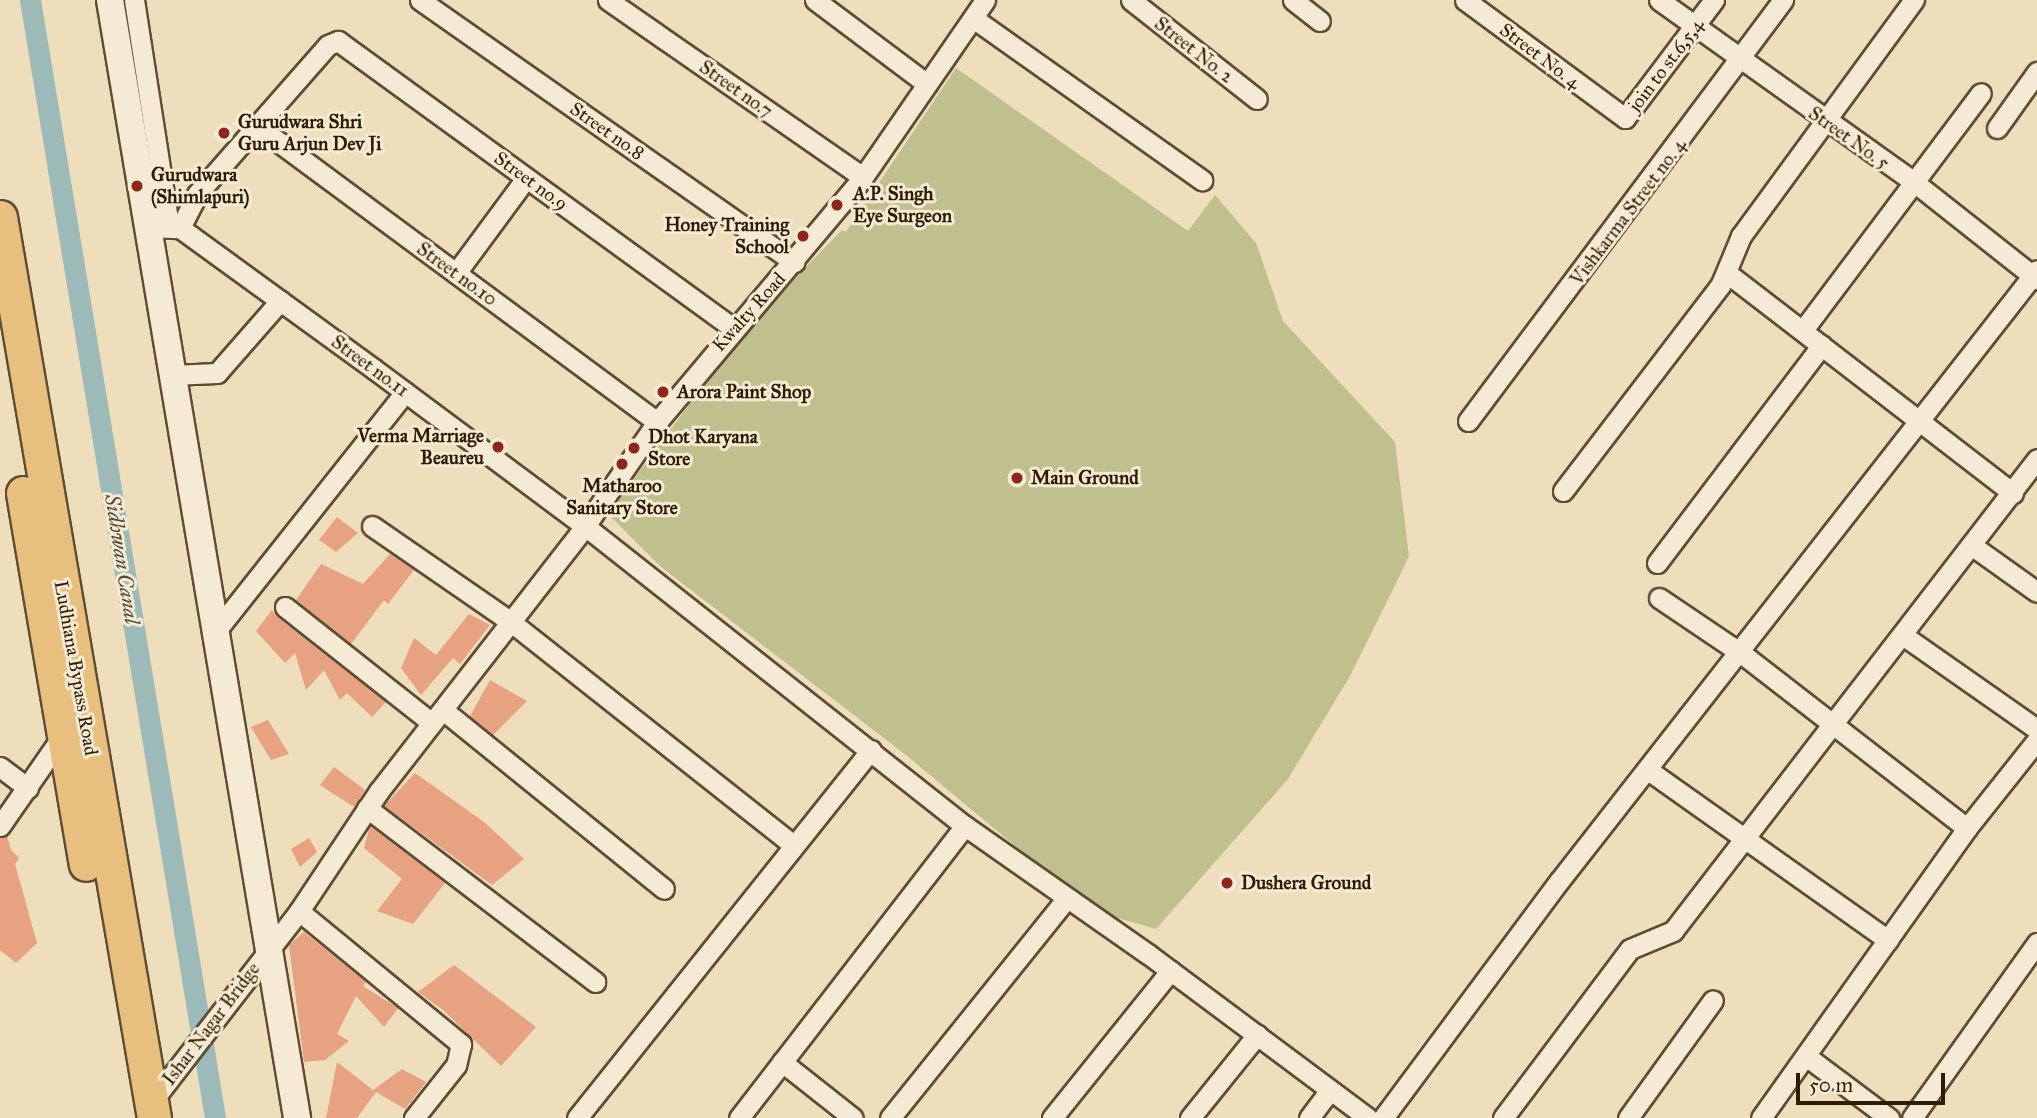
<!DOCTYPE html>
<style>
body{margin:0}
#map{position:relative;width:2037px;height:1118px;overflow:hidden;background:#efdebc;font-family:"IM FELL Great Primer",serif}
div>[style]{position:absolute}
.green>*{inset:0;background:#bfc08d}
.canal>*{height:21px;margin:-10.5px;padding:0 10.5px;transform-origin:10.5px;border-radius:10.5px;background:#9cbbb8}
.building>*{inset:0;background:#e7a282}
.roads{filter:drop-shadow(2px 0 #5e4c33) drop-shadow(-2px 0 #5e4c33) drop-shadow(0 2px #5e4c33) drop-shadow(0 -2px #5e4c33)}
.street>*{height:19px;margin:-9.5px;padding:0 9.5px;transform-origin:9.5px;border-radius:9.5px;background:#f5ead3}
.secondary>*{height:26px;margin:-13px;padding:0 13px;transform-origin:13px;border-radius:13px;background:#f5ead3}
.highway>*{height:33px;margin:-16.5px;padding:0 16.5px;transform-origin:16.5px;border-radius:16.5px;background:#e8bf7e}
.dots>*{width:19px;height:19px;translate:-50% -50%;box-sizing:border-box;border:4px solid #f5ead3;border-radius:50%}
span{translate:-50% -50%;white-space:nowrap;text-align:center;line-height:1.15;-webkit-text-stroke:6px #f5ead3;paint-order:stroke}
.street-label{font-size:19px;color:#2e1c05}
.poi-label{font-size:19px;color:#2e1c05;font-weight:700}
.left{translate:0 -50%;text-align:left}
.right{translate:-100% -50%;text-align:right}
.water-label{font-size:21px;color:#4f4c3b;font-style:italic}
.scale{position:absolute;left:1796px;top:1073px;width:149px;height:32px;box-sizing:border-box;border:4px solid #2e1c05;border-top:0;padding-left:9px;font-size:21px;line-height:24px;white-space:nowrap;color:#2e1c05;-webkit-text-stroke:5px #f5ead3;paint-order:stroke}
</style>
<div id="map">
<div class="green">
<div style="clip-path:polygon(956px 68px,1188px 231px,1215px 195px,1256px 243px,1283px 321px,1395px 442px,1409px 556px,1401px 573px,1350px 676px,1288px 779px,1156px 929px,1111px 916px,1039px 866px,906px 755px,661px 567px,608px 514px,745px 329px,842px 230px,846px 232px)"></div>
</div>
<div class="canal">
<div style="left:30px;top:0;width:1133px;rotate:80.6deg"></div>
</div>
<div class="building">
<div style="clip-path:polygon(337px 517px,358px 533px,336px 552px,319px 540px)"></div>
<div style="clip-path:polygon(390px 554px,414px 570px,388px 604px,384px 600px,351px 644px,296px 600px,321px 564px,363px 584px)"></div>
<div style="clip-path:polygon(272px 610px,277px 617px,386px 702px,372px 717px,347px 693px,340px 700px,324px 670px,306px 690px,295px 653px,285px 663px,256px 631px)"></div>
<div style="clip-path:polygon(469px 614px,490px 625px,460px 664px,453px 658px,421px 695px,401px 668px,414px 638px,436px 655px)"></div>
<div style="clip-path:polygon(490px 680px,527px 701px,493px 735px,470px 716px)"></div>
<div style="clip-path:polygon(268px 720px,289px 754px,271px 760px,251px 727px)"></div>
<div style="clip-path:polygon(334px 767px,365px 790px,354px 807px,320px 785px)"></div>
<div style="clip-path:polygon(415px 773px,484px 822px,524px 859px,492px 885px,384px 806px)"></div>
<div style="clip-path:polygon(370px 826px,445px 883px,413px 924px,377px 911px,402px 879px,364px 848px)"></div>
<div style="clip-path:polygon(7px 836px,11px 850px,19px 858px,15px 864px,37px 943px,16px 963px,0 950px,0 838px)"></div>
<div style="clip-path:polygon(309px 838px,317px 852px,300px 867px,291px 849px)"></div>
<div style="clip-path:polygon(304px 932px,366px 982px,363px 986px,398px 1008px,384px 1027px,356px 996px,337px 1034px,349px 1041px,325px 1060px,304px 1062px,289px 945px)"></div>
<div style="clip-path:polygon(454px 965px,536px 1027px,501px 1066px,443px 1010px,418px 992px)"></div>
<div style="clip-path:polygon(337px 1062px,373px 1090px,402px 1069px,426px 1082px,405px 1109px,376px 1092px,357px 1118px,326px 1118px)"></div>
</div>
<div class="roads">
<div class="street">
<div style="left:134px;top:0;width:230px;rotate:81.2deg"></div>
<div style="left:420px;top:0;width:457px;rotate:35deg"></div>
<div style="left:608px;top:0;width:310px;rotate:34.8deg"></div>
<div style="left:815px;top:0;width:140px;rotate:36.9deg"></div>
<div style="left:1131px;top:0;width:160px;rotate:38.2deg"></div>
<div style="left:1293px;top:0;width:34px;rotate:38deg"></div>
<div style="left:1465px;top:0;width:199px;rotate:36.4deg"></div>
<div style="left:1625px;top:118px;width:148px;rotate:-53deg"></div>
<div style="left:1659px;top:0;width:313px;rotate:35.5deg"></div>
<div style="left:1914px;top:182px;width:157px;rotate:38.3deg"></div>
<div style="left:973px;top:18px;width:281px;rotate:35.3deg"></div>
<div style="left:257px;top:126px;width:498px;rotate:36.5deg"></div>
<div style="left:1997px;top:128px;width:69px;rotate:-54.5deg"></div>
<div style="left:146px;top:227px;width:34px;rotate:2deg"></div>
<div style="left:180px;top:228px;width:240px;rotate:36deg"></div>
<div style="left:374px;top:369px;width:263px;rotate:36.7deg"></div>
<div style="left:585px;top:526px;width:484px;rotate:38.3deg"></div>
<div style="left:965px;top:826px;width:223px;rotate:35deg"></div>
<div style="left:1148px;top:954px;width:274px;rotate:36.7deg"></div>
<div style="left:180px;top:228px;width:38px;rotate:-63deg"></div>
<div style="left:197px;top:194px;width:198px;rotate:-48.7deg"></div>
<div style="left:328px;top:45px;width:11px;rotate:-22deg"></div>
<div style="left:338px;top:41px;width:488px;rotate:36deg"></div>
<div style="left:456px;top:273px;width:118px;rotate:-53.6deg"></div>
<div style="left:1727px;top:273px;width:361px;rotate:37.6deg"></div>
<div style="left:1803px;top:330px;width:296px;rotate:-53.1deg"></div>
<div style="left:171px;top:375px;width:46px;rotate:-2.5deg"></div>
<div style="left:217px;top:373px;width:96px;rotate:-48.8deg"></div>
<div style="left:1468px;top:421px;width:526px;rotate:-53.2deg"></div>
<div style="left:1563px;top:491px;width:260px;rotate:-52.6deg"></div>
<div style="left:1721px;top:284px;width:52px;rotate:-67.4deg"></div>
<div style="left:1741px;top:236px;width:293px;rotate:-53.8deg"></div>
<div style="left:372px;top:526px;width:169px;rotate:34.6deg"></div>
<div style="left:511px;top:622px;width:360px;rotate:38.3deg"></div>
<div style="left:1974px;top:547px;width:77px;rotate:35.5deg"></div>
<div style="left:1657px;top:563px;width:273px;rotate:-52.9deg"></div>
<div style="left:1659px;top:598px;width:99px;rotate:33.9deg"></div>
<div style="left:1741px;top:653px;width:286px;rotate:37.8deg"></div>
<div style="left:285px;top:607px;width:187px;rotate:38.3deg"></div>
<div style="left:215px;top:632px;width:306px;rotate:-51.6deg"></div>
<div style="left:1904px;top:636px;width:162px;rotate:35deg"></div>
<div style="left:443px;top:710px;width:284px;rotate:39deg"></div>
<div style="left:0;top:767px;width:35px;rotate:37deg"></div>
<div style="left:1648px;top:770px;width:294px;rotate:35.3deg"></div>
<div style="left:367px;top:808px;width:287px;rotate:37.3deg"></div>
<div style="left:0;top:826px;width:111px;rotate:-55.3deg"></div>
<div style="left:299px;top:911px;width:210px;rotate:39.4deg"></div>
<div style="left:461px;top:1044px;width:22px;rotate:103deg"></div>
<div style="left:456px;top:1065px;width:68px;rotate:128.4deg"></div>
<div style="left:1806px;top:1056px;width:104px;rotate:36.8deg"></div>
<div style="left:782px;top:1062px;width:90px;rotate:38.3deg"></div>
<div style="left:150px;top:1104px;width:244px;rotate:-52.3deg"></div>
<div style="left:299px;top:911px;width:144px;rotate:-56.3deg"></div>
<div style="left:379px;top:791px;width:336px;rotate:-52.1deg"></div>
<div style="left:585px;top:526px;width:126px;rotate:-55.3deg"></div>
<div style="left:657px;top:422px;width:320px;rotate:-49.9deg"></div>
<div style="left:863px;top:177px;width:215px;rotate:-55.4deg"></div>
<div style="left:577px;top:1118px;width:471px;rotate:-51.4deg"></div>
<div style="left:739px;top:1118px;width:369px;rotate:-52.3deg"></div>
<div style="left:890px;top:1118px;width:282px;rotate:-51.2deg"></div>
<div style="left:1052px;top:1118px;width:189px;rotate:-51.2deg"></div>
<div style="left:1190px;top:1118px;width:107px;rotate:-51.1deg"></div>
<div style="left:1309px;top:1118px;width:35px;rotate:-53deg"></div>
<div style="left:1383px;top:1118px;width:297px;rotate:-53.4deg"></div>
<div style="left:1560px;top:880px;width:774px;rotate:-51.98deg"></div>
<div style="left:1503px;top:1118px;width:211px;rotate:-53.1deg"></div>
<div style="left:1630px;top:949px;width:47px;rotate:-22.7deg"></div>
<div style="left:1673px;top:931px;width:596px;rotate:-52.36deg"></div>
<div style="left:1628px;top:1118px;width:145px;rotate:-54.2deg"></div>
<div style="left:1761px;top:1118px;width:356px;rotate:-54.6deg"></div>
<div style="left:1967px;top:828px;width:112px;rotate:-51.5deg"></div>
<div style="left:1912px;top:1118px;width:215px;rotate:-54.5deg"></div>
</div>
<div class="secondary">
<div style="left:110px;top:0;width:1134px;rotate:80.5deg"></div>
</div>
<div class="highway">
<div style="left:0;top:217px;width:914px;rotate:80.3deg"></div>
<div style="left:23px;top:493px;width:376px;rotate:80.4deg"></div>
</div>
</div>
<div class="dots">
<div style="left:224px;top:133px;background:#8f2418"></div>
<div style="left:137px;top:186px;background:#8f2418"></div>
<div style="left:837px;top:205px;background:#8f2418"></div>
<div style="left:803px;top:236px;background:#8f2418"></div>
<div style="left:663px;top:392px;background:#8f2418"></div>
<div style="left:498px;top:447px;background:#8f2418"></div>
<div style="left:634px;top:448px;background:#8f2418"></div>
<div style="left:622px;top:464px;background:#8f2418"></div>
<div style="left:1017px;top:478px;background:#8f2418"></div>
<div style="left:1227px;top:883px;background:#8f2418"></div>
</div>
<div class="street-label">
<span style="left:1194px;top:50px;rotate:38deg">Street No. 2</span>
<span style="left:1540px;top:56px;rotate:37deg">Street No. 4</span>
<span style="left:1666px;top:65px;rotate:-53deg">join to st.6,5,4</span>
<span style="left:736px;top:89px;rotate:35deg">Street no.7</span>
<span style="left:607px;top:131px;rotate:35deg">Street no.8</span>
<span style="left:1849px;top:138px;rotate:35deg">Street No. 5</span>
<span style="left:531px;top:181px;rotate:36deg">Street no.9</span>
<span style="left:1628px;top:212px;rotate:-53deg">Vishkarma Street no. 4</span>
<span style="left:457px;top:274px;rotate:36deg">Street no.10</span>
<span style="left:749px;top:312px;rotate:-48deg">Kwalty Road</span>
<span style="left:370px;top:366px;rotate:36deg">Street no.11</span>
<span style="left:76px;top:668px;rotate:80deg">Ludhiana Bypass Road</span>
<span style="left:211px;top:1024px;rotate:-53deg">Ishar Nagar Bridge</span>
</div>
<div class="poi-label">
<span class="left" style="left:238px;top:133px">Gurudwara Shri<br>Guru Arjun Dev Ji</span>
<span class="left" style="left:151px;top:186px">Gurudwara<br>(Shimlapuri)</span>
<span class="left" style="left:853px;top:205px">A.P. Singh<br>Eye Surgeon</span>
<span class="right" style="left:789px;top:236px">Honey Training<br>School</span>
<span class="left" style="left:677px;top:392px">Arora Paint Shop</span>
<span class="right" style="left:484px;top:447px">Verma Marriage<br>Beaureu</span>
<span class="left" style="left:648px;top:448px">Dhot Karyana<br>Store</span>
<span class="left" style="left:1031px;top:478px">Main Ground</span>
<span style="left:622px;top:497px">Matharoo<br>Sanitary Store</span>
<span class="left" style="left:1241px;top:883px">Dushera Ground</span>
</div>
<div class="water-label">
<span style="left:122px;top:559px;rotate:81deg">Sidhwan Canal</span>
</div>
<div class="scale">50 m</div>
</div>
